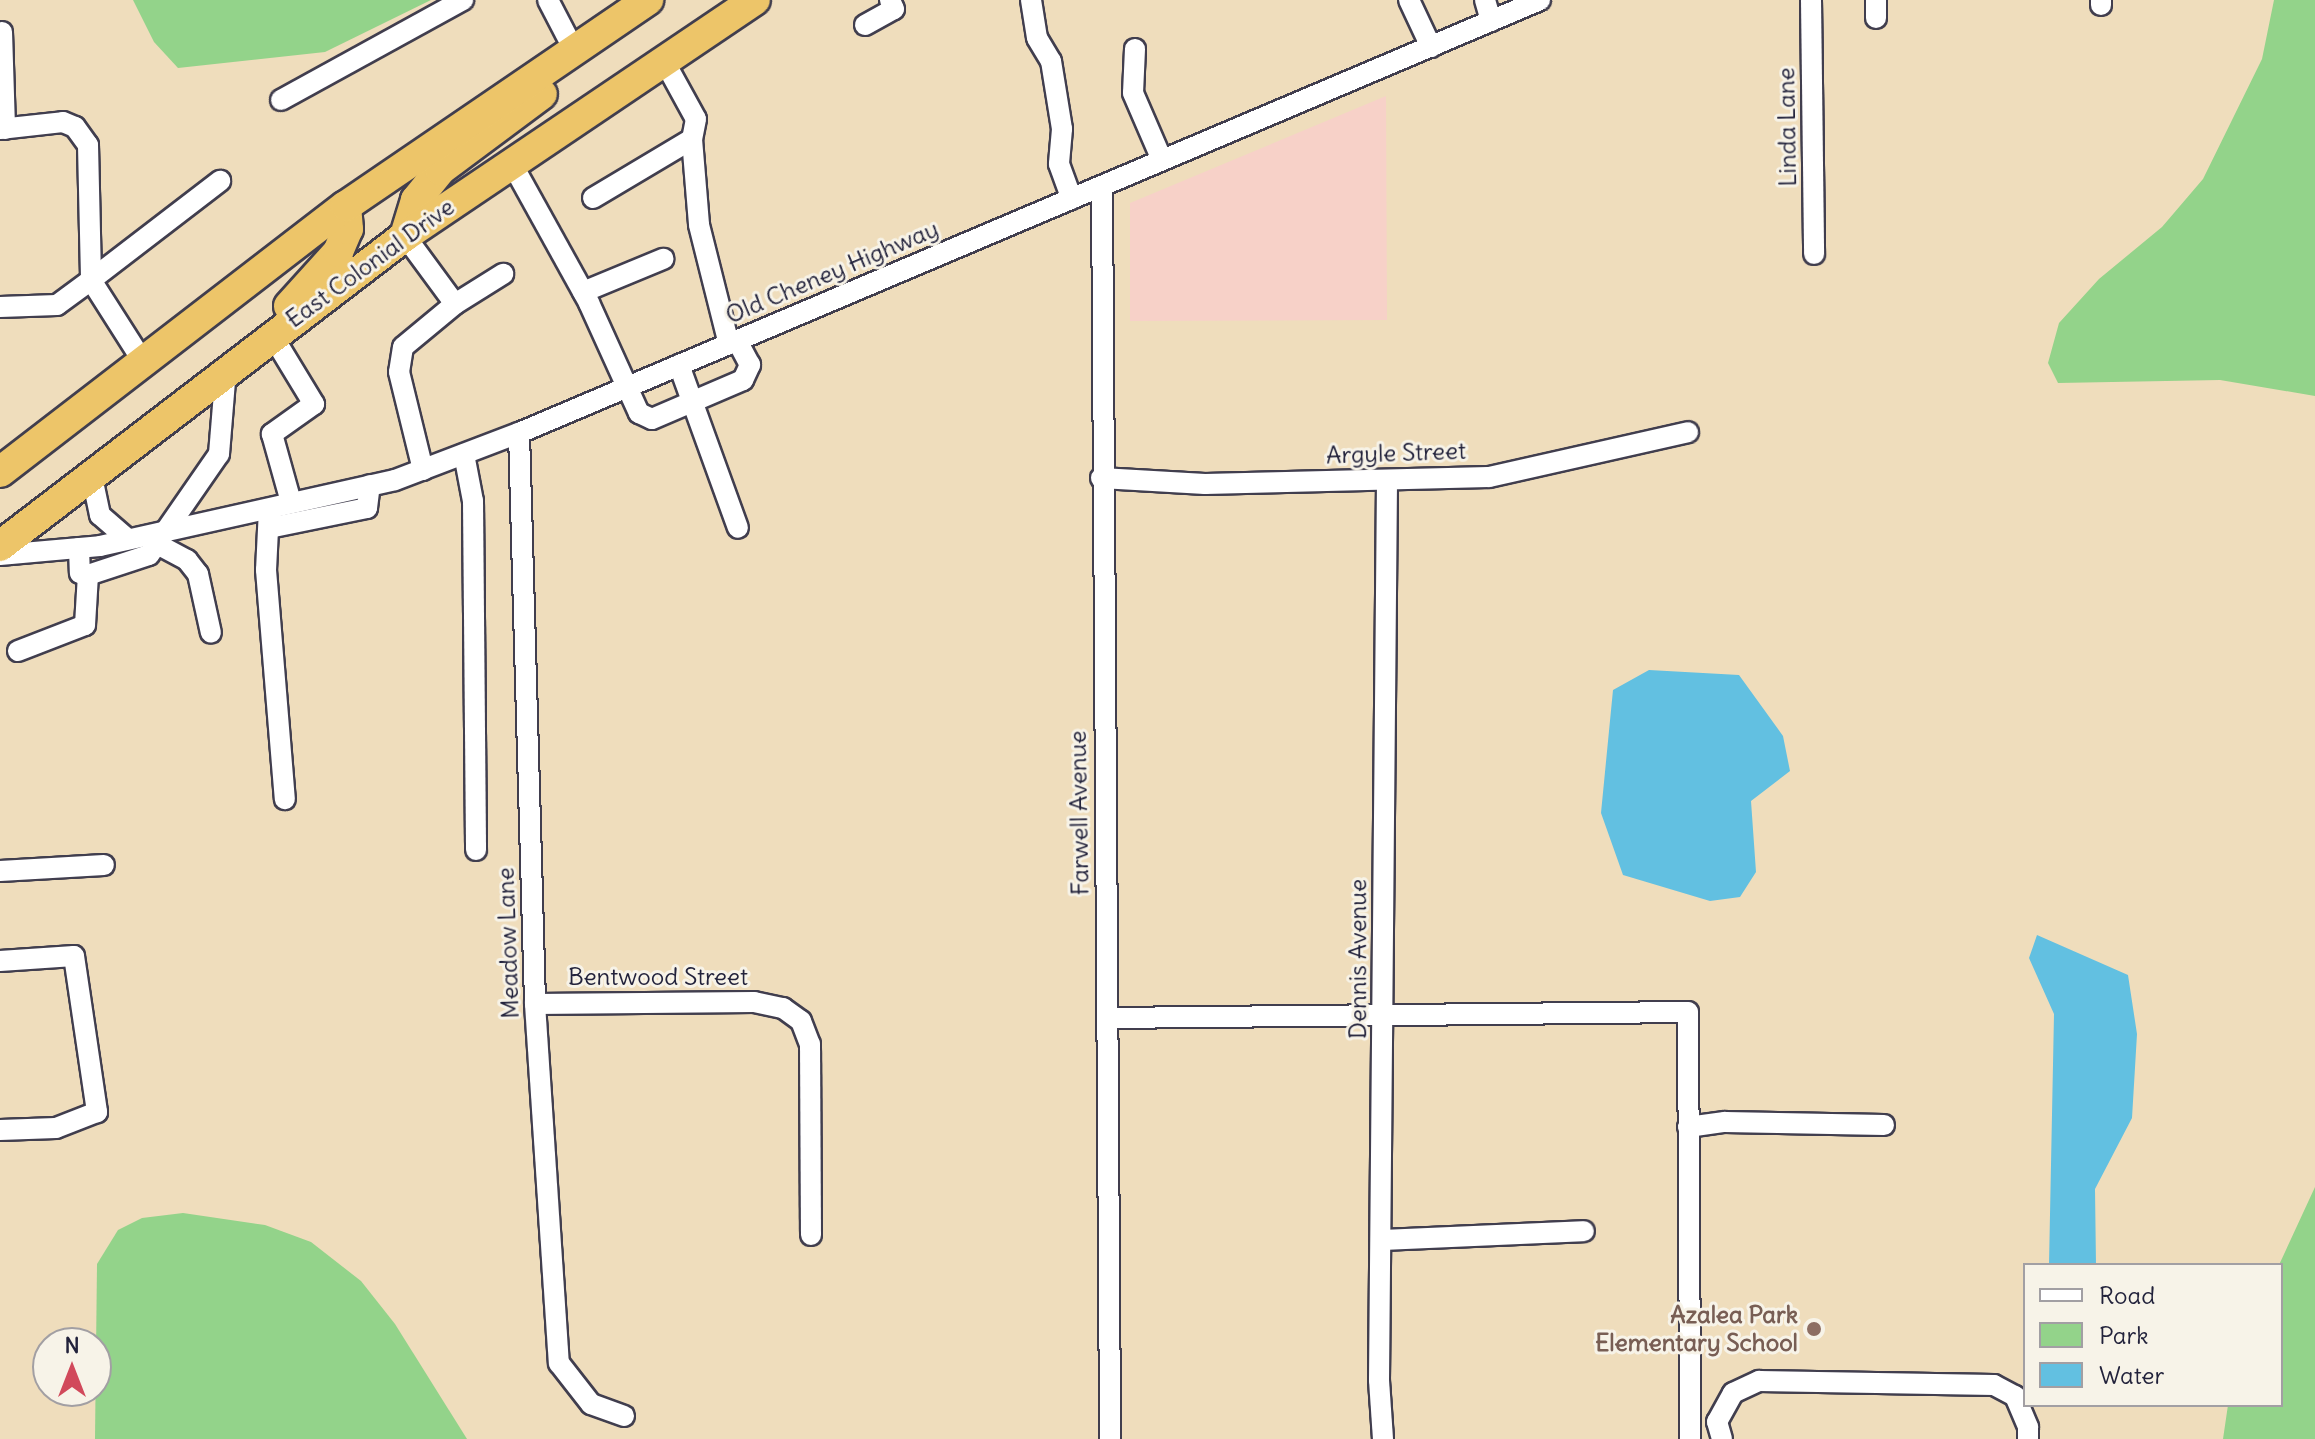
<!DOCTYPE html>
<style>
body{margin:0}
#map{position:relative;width:2315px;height:1439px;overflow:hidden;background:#efddbc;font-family:Delius,sans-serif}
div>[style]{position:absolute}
.built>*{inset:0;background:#f7d1c8}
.green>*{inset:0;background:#93d38a}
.water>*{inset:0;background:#62c0e1}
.roads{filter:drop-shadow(2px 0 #413e4e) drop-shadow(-2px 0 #413e4e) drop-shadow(0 2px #413e4e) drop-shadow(0 -2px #413e4e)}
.minor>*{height:20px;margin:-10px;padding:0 10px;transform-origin:10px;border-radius:10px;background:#fff}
.highway>*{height:30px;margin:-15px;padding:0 15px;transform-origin:15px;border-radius:15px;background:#edc569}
.dots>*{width:22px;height:22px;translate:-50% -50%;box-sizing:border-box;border:4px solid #f7f3e8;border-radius:50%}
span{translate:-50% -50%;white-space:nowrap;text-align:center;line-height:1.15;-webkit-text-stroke:6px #f7f3e8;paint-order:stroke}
.street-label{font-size:24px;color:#22223b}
.education-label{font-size:24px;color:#785e54;font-weight:700}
.right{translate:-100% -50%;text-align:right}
.legend{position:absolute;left:2023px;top:1263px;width:260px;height:144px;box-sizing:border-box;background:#f7f3e8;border:2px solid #a29fa3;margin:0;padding:10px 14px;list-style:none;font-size:24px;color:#22223b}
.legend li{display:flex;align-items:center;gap:16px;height:40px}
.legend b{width:40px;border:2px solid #a29fa3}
.north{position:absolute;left:32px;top:1327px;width:80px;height:80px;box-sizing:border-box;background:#f7f3e8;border:2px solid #a29fa3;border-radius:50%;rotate:0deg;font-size:22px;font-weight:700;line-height:32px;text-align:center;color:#22223b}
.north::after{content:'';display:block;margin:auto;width:28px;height:36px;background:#d1495b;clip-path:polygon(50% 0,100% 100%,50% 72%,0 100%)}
</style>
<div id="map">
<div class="built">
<div style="clip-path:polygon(1386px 96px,1387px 320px,1130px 321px,1130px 203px)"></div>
</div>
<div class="green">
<div style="clip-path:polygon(133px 0,431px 0,325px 52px,178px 68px,154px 42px)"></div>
<div style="clip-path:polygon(2274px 0,2315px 0,2315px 396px,2220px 380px,2058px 383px,2048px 363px,2059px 323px,2099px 279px,2162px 227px,2203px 179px,2262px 59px)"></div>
<div style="clip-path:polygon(2315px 1187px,2315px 1439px,2223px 1439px,2228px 1405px,2281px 1405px,2279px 1265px)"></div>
<div style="clip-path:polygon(183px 1213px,265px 1225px,311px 1242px,361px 1281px,395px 1324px,467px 1439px,95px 1439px,97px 1264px,118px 1230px,142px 1218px)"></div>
</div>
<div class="water">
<div style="clip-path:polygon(1649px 670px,1739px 675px,1783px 736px,1790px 771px,1751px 801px,1756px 872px,1740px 897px,1710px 901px,1623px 875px,1601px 813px,1613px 690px)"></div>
<div style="clip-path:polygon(2037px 935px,2128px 975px,2137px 1034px,2132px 1118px,2095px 1189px,2096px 1265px,2049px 1265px,2054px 1014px,2029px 958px)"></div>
</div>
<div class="roads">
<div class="minor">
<div style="left:548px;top:0;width:56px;rotate:62.5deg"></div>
<div style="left:1031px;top:0;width:38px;rotate:81deg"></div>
<div style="left:1037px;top:38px;width:27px;rotate:59deg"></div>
<div style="left:1051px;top:61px;width:69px;rotate:80.8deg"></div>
<div style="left:1062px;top:129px;width:35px;rotate:95deg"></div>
<div style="left:1059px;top:164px;width:37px;rotate:70deg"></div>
<div style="left:1409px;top:0;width:52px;rotate:64.9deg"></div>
<div style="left:1485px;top:0;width:22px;rotate:74deg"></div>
<div style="left:1811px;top:0;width:254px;rotate:89.3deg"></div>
<div style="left:2101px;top:5px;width:5px;rotate:-90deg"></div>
<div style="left:1876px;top:18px;width:18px;rotate:-90deg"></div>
<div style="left:865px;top:25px;width:33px;rotate:-29deg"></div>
<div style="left:894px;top:9px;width:10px;rotate:-114deg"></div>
<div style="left:2px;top:32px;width:97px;rotate:88.2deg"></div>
<div style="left:1135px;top:49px;width:44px;rotate:92.6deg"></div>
<div style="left:1133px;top:93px;width:73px;rotate:66.6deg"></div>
<div style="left:663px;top:59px;width:68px;rotate:61.2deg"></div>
<div style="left:696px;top:119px;width:20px;rotate:101deg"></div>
<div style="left:692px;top:139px;width:86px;rotate:85.3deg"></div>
<div style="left:699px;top:225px;width:123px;rotate:75.9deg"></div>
<div style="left:281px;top:100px;width:208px;rotate:-28.8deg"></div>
<div style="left:0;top:129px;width:63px;rotate:-6.3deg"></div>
<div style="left:63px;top:122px;width:13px;rotate:23deg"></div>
<div style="left:75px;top:127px;width:22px;rotate:54deg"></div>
<div style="left:88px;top:145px;width:135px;rotate:88.7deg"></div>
<div style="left:91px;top:280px;width:163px;rotate:-37.5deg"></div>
<div style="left:511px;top:162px;width:161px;rotate:61deg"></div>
<div style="left:589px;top:303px;width:121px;rotate:65.6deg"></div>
<div style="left:639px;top:413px;width:14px;rotate:25deg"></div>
<div style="left:652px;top:419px;width:99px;rotate:-23.2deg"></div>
<div style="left:743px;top:380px;width:17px;rotate:-65deg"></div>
<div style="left:750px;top:365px;width:27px;rotate:-118deg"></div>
<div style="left:1102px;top:186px;width:1253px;rotate:89.63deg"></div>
<div style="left:593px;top:198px;width:115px;rotate:-30.8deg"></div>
<div style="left:405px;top:236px;width:84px;rotate:53.7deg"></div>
<div style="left:455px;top:304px;width:67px;rotate:140.4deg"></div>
<div style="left:403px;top:347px;width:25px;rotate:99deg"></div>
<div style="left:399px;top:372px;width:101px;rotate:76.2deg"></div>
<div style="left:583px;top:292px;width:87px;rotate:-22.4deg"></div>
<div style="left:455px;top:304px;width:57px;rotate:-32deg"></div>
<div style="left:0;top:307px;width:57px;rotate:-2deg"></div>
<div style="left:57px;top:305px;width:42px;rotate:-36.3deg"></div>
<div style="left:91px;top:280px;width:95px;rotate:57.5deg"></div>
<div style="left:272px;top:335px;width:81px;rotate:58.7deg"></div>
<div style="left:314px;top:404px;width:52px;rotate:144.5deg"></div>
<div style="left:272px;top:434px;width:71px;rotate:74.4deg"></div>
<div style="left:679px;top:365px;width:173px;rotate:70.1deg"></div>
<div style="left:519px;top:433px;width:571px;rotate:88.39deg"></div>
<div style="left:535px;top:1004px;width:360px;rotate:86.2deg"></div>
<div style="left:559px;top:1363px;width:52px;rotate:52deg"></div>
<div style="left:591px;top:1404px;width:35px;rotate:20deg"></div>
<div style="left:464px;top:454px;width:48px;rotate:79.2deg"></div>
<div style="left:473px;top:501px;width:349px;rotate:89.5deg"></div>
<div style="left:91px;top:472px;width:44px;rotate:78.2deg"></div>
<div style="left:100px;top:515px;width:37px;rotate:41deg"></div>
<div style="left:1101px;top:478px;width:104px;rotate:3.3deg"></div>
<div style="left:1205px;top:484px;width:284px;rotate:-1.4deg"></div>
<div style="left:1489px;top:477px;width:204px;rotate:-12.7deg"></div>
<div style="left:269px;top:509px;width:61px;rotate:92.8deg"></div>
<div style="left:266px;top:570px;width:230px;rotate:85.3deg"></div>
<div style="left:269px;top:528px;width:100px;rotate:-11.5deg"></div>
<div style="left:367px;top:508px;width:23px;rotate:-83deg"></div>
<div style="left:157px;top:544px;width:34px;rotate:28deg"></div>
<div style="left:187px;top:560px;width:18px;rotate:52deg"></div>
<div style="left:198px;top:574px;width:60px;rotate:77.6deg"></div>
<div style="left:79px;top:548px;width:25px;rotate:88deg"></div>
<div style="left:80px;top:573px;width:8px;rotate:14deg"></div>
<div style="left:88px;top:575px;width:64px;rotate:-18.2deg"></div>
<div style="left:149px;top:555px;width:123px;rotate:-55.3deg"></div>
<div style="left:219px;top:454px;width:85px;rotate:-85.3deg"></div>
<div style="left:0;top:555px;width:100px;rotate:-5.1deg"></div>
<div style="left:100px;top:546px;width:302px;rotate:-12.6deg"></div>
<div style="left:395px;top:480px;width:133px;rotate:-20.8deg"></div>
<div style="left:519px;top:433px;width:1109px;rotate:-22.98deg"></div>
<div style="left:18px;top:651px;width:72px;rotate:-21.2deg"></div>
<div style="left:85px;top:625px;width:50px;rotate:-86.6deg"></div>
<div style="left:0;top:871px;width:104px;rotate:-3.3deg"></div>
<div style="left:0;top:961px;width:74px;rotate:-3.9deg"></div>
<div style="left:74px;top:956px;width:158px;rotate:81.6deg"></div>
<div style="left:97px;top:1112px;width:44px;rotate:158.7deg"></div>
<div style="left:56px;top:1128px;width:56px;rotate:178deg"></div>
<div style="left:535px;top:1004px;width:219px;rotate:-0.5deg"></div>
<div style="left:754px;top:1002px;width:30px;rotate:12deg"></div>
<div style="left:783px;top:1008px;width:22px;rotate:36deg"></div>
<div style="left:801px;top:1021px;width:25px;rotate:69deg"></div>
<div style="left:810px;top:1044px;width:191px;rotate:89.7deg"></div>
<div style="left:1107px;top:1018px;width:581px;rotate:-0.59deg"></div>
<div style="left:1688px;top:1012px;width:427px;rotate:89.7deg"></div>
<div style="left:1688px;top:1127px;width:37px;rotate:-8deg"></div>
<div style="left:1725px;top:1122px;width:159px;rotate:1.1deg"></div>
<div style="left:1381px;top:1240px;width:203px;rotate:-2.5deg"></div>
<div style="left:1383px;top:1439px;width:59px;rotate:-93.9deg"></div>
<div style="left:1379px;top:1380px;width:900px;rotate:-89.49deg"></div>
<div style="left:1722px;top:1439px;width:18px;rotate:-106deg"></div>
<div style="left:1717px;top:1422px;width:33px;rotate:-61deg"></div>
<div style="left:1733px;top:1393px;width:29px;rotate:-25deg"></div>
<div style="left:1759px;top:1381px;width:235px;rotate:1deg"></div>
<div style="left:1994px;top:1385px;width:24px;rotate:28deg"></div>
<div style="left:2015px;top:1396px;width:34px;rotate:67deg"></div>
<div style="left:2028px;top:1427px;width:12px;rotate:90deg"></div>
</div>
<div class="highway">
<div style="left:405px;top:236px;width:38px;rotate:-73deg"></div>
<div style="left:416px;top:200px;width:38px;rotate:-51deg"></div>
<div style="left:440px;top:170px;width:127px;rotate:-36.7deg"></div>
<div style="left:289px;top:306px;width:73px;rotate:-47.8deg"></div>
<div style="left:338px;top:252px;width:25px;rotate:-67deg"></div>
<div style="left:348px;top:229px;width:23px;rotate:-95deg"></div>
<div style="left:0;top:472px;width:436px;rotate:-37.6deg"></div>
<div style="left:346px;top:206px;width:366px;rotate:-34.3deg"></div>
<div style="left:0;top:546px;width:510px;rotate:-37.43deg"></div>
<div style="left:405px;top:236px;width:422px;rotate:-34deg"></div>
</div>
</div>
<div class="dots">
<div style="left:1814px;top:1329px;background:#8d6e63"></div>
</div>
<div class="street-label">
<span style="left:1787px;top:127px;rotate:-91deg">Linda Lane</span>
<span style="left:370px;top:263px;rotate:-36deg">East Colonial Drive</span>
<span style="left:832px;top:272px;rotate:-23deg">Old Cheney Highway</span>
<span style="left:1396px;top:453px;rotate:-2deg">Argyle Street</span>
<span style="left:1079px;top:813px;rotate:-91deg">Farwell Avenue</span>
<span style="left:508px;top:943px;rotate:-92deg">Meadow Lane</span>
<span style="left:1358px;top:959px;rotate:-90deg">Dennis Avenue</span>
<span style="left:658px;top:977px">Bentwood Street</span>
</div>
<div class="education-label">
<span class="right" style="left:1798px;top:1329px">Azalea Park<br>Elementary School</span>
</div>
<ul class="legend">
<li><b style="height:10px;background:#fff"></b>Road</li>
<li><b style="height:22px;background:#93d38a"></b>Park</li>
<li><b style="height:22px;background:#62c0e1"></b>Water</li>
</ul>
<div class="north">N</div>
</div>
